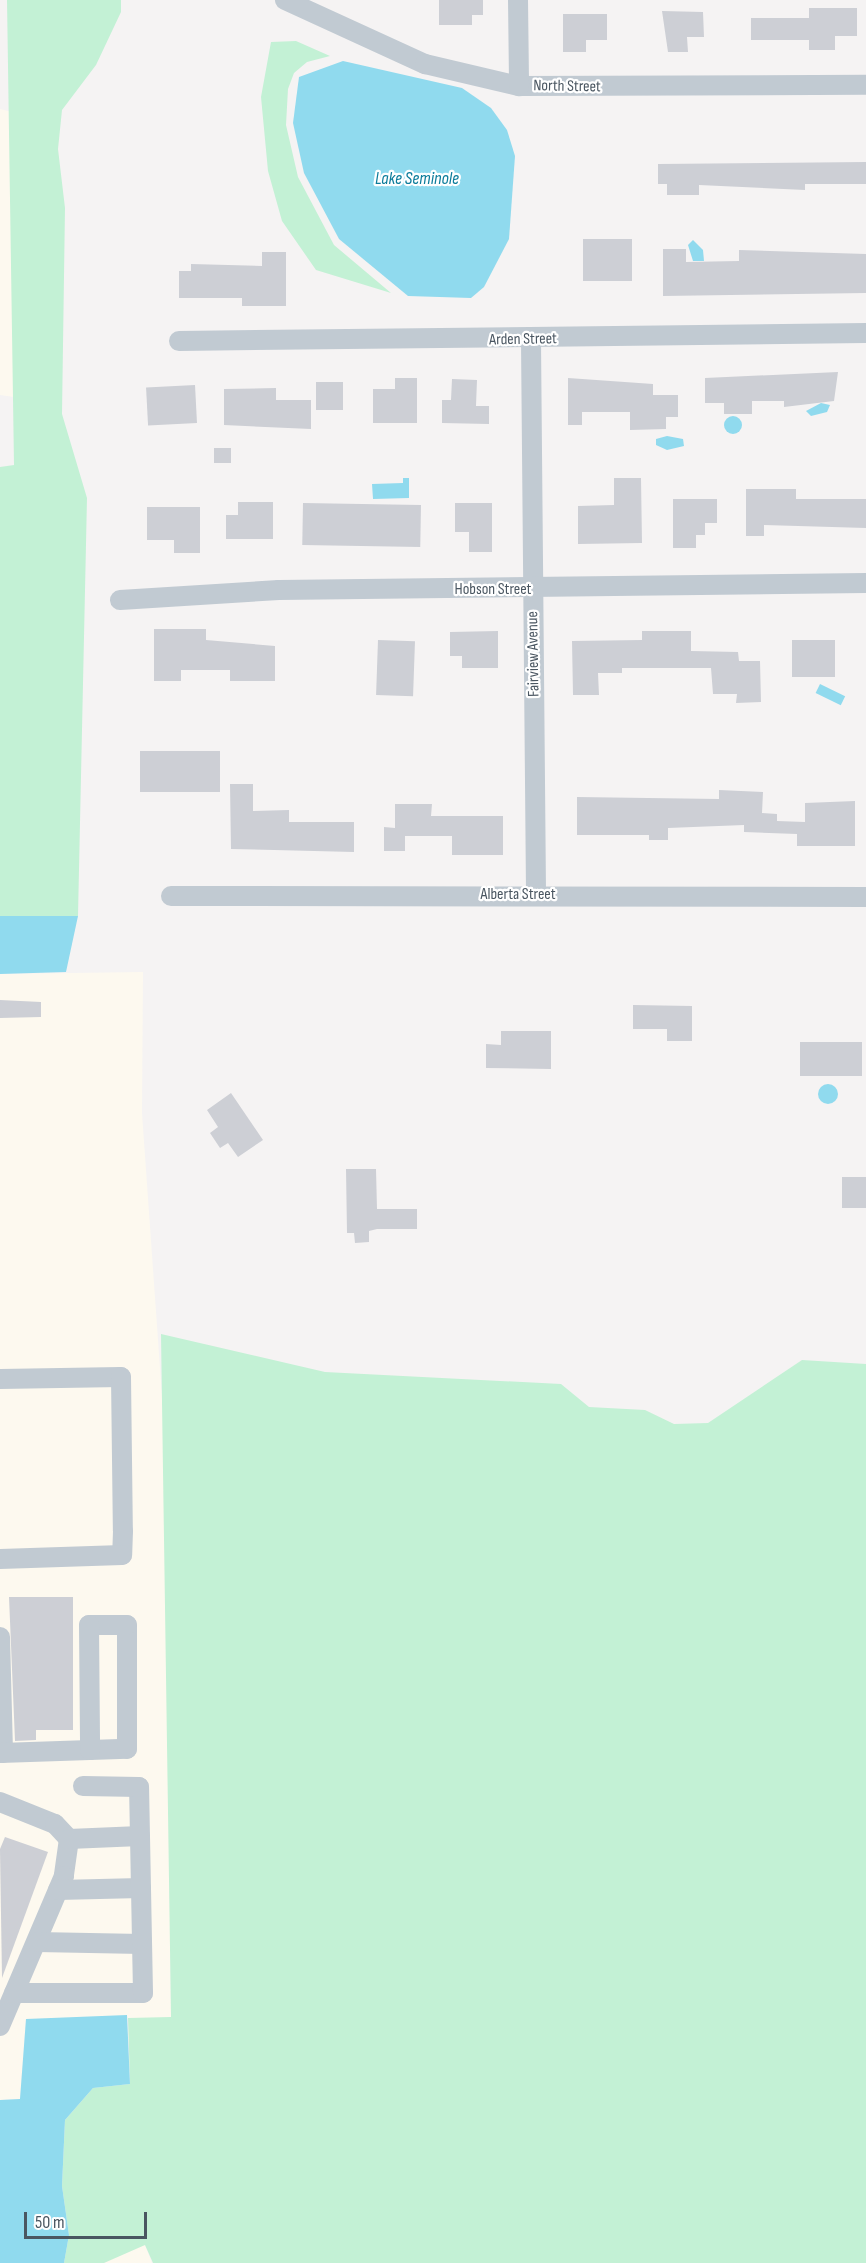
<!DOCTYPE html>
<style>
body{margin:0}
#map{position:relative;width:866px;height:2263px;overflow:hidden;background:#f5f3f3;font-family:"Sofia Sans Condensed",sans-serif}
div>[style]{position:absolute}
.commercial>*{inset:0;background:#fdf9ef}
.green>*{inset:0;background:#c3f1d5}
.water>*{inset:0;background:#90daee;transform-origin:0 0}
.round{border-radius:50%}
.building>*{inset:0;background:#cdcfd5;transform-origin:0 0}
.minor>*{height:20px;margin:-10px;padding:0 10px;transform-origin:10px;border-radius:10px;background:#c1cad2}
span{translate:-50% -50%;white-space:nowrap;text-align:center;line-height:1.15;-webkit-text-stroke:4.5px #fff;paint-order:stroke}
.street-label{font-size:16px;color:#4a5661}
.water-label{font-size:18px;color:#0c7c9b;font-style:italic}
.scale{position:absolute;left:24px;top:2212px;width:123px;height:27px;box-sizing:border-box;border:3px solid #4a5661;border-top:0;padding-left:8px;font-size:18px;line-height:21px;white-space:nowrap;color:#4a5661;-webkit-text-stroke:4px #fff;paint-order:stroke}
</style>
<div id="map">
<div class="commercial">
<div style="clip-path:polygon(0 109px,12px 112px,14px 397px,0 395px)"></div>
<div style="clip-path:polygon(143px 972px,142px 1113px,165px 1439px,171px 2018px,26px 2019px,20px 2099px,0 2100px,0 974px)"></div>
<div style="clip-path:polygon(134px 2245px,145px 2245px,152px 2263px,104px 2263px)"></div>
</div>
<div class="green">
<div style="clip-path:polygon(7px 0,121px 0,121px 12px,96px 65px,62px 110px,58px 149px,65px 208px,62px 414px,87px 498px,78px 916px,0 916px,0 467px,14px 465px)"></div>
<div style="clip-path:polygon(296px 41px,330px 56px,307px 62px,294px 73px,288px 89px,286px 125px,298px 177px,334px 245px,391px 293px,316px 270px,282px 221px,268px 171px,261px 97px,271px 42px)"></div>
<div style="clip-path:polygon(161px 1334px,325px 1372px,561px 1384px,589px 1407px,645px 1410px,674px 1424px,708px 1423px,802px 1360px,866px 1364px,866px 2263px,153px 2263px,145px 2245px,104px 2263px,64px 2263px,69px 2235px,62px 2186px,65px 2120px,93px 2088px,130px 2084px,128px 2018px,171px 2017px)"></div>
</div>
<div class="water">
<div style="clip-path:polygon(343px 61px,462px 88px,491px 108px,507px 130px,515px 156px,509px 239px,484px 287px,471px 298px,408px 296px,339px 239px,304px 173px,293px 123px,299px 77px)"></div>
<div style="clip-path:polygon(693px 240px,703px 250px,704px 261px,693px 261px,688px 245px)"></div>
<div style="clip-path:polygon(821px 403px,830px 405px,827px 412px,811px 416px,806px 411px)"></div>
<div class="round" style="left:724px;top:416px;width:18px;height:18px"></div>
<div style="clip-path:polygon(667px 436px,683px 439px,684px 446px,667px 450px,656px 445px,656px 439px)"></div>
<div style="clip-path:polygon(403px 478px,409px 478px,409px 498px,373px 499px,372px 484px,403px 483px)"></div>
<div style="left:820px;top:684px;width:28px;height:10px;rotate:26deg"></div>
<div style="clip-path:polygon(0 916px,78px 916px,66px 972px,0 974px)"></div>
<div class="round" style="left:818px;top:1084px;width:20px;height:20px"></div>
<div style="clip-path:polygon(127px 2015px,130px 2084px,93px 2088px,65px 2120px,62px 2186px,69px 2235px,64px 2263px,0 2263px,0 2100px,20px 2099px,26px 2019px)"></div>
</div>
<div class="building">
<div style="clip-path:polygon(439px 0,483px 0,483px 15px,472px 15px,472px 25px,439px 25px)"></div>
<div style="clip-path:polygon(809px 8px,857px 8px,857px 36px,835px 36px,835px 50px,809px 50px,809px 40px,751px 40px,751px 18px,809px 18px)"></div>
<div style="clip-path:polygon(662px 11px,703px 12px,704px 37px,687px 37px,688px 52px,668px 52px)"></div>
<div style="clip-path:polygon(563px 14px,607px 14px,607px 40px,586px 40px,586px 52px,563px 52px)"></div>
<div style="clip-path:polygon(866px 162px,866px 184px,805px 184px,805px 190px,699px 185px,699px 195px,667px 195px,667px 184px,658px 184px,658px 164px)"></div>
<div style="left:583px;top:239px;width:49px;height:42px"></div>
<div style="clip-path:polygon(663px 249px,686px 249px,686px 262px,739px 261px,739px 250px,866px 254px,866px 293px,663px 296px)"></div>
<div style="clip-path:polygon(262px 252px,286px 252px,286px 306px,242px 306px,242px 298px,179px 298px,179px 271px,191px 271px,191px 264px,262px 266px)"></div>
<div style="clip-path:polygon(838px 372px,834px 401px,784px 407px,784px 401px,752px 401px,752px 414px,724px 414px,724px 403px,705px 403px,705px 378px)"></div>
<div style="clip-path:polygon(395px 378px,417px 378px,417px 423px,373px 423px,373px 389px,395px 389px)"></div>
<div style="clip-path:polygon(568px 378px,653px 384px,653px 395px,678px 395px,678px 417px,666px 417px,666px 429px,630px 430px,630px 412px,582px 412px,582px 425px,568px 425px)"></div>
<div style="clip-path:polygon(452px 379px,477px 380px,476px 406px,489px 406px,489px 424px,442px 423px,442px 400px,451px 400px)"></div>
<div style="left:316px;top:382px;width:27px;height:28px"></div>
<div style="left:195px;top:385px;width:38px;height:49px;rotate:87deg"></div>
<div style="clip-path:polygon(276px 388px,276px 400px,311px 400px,311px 429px,224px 425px,224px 389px)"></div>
<div style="left:214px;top:448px;width:17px;height:15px"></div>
<div style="clip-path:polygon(614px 478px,641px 478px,642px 543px,578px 544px,578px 506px,614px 505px)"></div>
<div style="clip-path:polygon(746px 489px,796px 489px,796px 499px,866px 499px,866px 528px,764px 525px,764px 536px,746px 536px)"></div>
<div style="clip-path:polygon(673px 499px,717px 499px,717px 523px,705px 523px,705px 535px,696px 535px,696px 548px,673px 548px)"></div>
<div style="clip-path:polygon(238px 502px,273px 502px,273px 539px,226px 539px,226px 515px,238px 515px)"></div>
<div style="left:303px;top:503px;width:118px;height:42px;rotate:1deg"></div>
<div style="clip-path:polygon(455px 503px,492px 503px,492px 552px,469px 552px,469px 532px,455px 532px)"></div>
<div style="clip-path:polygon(147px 507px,200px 507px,200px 553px,174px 553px,174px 540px,147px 540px)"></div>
<div style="clip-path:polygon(154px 629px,206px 629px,206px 640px,275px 646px,275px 681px,230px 681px,230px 670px,181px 670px,181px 681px,154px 681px)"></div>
<div style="clip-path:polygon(498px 631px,498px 668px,462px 668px,462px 656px,450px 656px,450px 632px)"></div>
<div style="clip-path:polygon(642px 631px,691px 631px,691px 651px,738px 652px,739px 661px,760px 661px,761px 702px,736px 703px,737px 694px,713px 694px,711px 668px,622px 668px,622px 673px,598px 673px,599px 695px,573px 695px,572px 641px,642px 640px)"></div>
<div style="left:378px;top:640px;width:37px;height:55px;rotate:2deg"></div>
<div style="left:792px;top:640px;width:43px;height:37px"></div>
<div style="left:220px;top:751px;width:41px;height:80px;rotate:90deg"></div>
<div style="clip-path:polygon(230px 784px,253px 784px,253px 811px,289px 810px,289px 822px,354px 822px,354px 852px,231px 849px)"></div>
<div style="clip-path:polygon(719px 790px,763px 792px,762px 813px,777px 814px,777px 821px,805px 822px,805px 803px,855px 801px,855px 846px,797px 846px,797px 834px,744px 832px,744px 825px,668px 828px,668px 840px,649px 840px,649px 835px,577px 835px,577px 797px,719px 799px)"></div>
<div style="clip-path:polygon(395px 804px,432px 804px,431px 816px,503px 816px,503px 855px,452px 855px,452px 836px,405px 836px,405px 851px,384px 851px,384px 827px,395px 828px)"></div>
<div style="clip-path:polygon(0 1000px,41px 1002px,41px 1017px,0 1018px)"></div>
<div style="clip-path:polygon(633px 1005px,692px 1006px,692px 1041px,667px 1041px,667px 1029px,633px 1029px)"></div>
<div style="clip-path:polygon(501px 1031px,551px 1031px,551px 1069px,486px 1068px,486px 1044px,501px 1045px)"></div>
<div style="left:800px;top:1042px;width:62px;height:34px"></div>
<div style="clip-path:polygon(231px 1093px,263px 1140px,238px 1157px,228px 1143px,220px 1148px,210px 1133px,218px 1127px,207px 1110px)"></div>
<div style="clip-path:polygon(346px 1169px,376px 1169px,377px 1209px,417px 1209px,417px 1229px,377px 1229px,369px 1231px,369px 1242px,355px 1243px,354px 1233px,347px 1233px)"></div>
<div style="left:842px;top:1177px;width:24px;height:31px"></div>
<div style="clip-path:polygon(9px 1597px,73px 1597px,73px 1730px,36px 1730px,36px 1740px,15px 1741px)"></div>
<div style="clip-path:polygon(5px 1837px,48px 1852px,2px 1978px,0 1849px)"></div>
</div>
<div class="minor">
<div style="left:285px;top:0;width:154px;rotate:24.6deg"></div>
<div style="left:425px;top:64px;width:97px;rotate:13.2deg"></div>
<div style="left:519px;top:86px;width:347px;rotate:-0.2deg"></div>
<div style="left:518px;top:0;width:86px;rotate:89.3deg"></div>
<div style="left:179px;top:341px;width:687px;rotate:-0.67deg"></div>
<div style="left:531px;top:341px;width:554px;rotate:89.48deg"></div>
<div style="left:120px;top:600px;width:159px;rotate:-3.6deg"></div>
<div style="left:279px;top:590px;width:587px;rotate:-0.68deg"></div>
<div style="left:171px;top:896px;width:695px;rotate:0.08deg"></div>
<div style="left:0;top:1379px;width:121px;rotate:-0.9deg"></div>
<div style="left:121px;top:1377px;width:154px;rotate:89.3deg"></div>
<div style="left:123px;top:1531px;width:24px;rotate:92deg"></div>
<div style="left:122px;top:1555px;width:122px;rotate:178.1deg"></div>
<div style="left:0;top:1637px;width:116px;rotate:88.5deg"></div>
<div style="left:0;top:1753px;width:90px;rotate:-1.9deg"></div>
<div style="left:90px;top:1750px;width:37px;rotate:-2deg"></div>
<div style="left:127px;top:1749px;width:124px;rotate:-90deg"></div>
<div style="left:127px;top:1625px;width:38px;rotate:180deg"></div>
<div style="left:89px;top:1625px;width:125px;rotate:89.5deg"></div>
<div style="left:0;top:1802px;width:59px;rotate:21.8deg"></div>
<div style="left:55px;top:1824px;width:21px;rotate:47deg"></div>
<div style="left:69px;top:1839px;width:37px;rotate:98deg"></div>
<div style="left:64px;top:1876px;width:163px;rotate:113.1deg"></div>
<div style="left:69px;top:1839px;width:71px;rotate:-2.4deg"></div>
<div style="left:58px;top:1890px;width:83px;rotate:-1.4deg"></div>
<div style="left:37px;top:1942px;width:105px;rotate:1.1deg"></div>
<div style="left:14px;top:1993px;width:129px"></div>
<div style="left:143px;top:1993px;width:206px;rotate:-91.1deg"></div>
<div style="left:139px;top:1787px;width:56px;rotate:-179deg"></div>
</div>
<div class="street-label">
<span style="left:567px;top:87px;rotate:1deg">North Street</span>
<span style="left:523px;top:340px;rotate:-1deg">Arden Street</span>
<span style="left:493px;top:590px">Hobson Street</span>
<span style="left:534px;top:654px;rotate:-91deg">Fairview Avenue</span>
<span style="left:518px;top:895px">Alberta Street</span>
</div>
<div class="water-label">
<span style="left:417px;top:179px">Lake Seminole</span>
</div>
<div class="scale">50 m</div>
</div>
